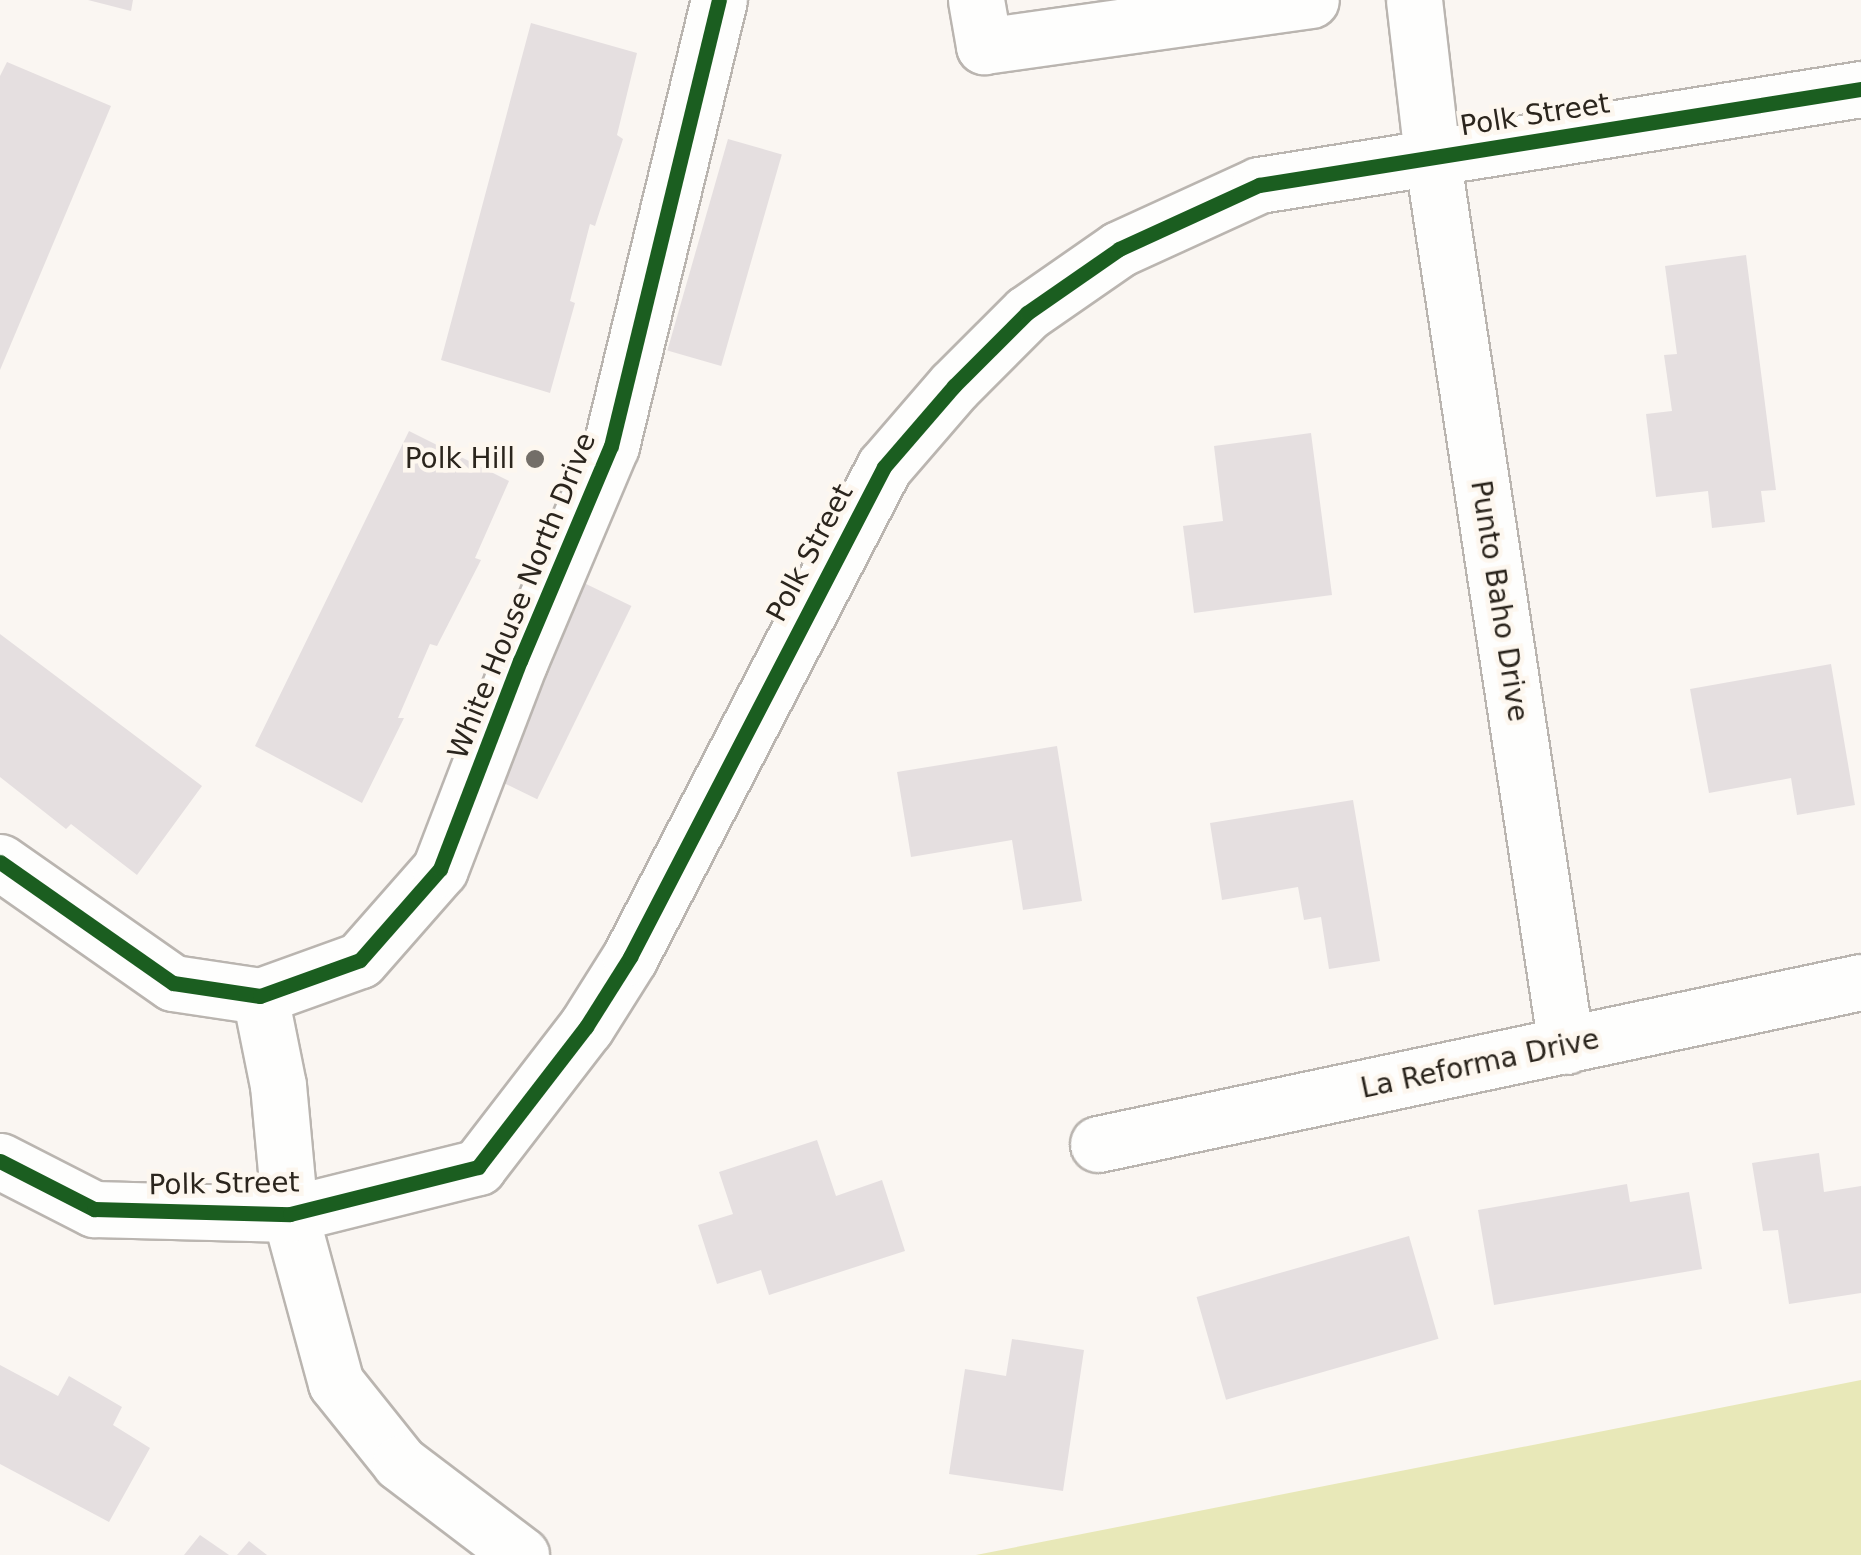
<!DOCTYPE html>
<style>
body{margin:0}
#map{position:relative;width:1861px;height:1555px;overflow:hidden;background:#faf6f2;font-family:"DejaVu Sans",sans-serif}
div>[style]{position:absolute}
.green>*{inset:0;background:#e8e8b8}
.building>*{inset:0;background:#e5dfe0;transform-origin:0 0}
.roads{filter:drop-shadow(2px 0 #bab5b0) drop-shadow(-2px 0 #bab5b0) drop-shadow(0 2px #bab5b0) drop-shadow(0 -2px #bab5b0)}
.minor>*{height:55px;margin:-27.5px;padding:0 27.5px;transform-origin:27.5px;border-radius:27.5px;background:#fefefd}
.cycleway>*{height:15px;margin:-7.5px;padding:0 7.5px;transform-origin:7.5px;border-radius:7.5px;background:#1b5e20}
.dots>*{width:28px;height:28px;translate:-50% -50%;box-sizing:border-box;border:5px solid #fdf7ef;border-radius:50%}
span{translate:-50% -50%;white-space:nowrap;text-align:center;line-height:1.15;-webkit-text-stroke:9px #fdf7ef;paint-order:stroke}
.street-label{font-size:28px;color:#2b251d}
.poi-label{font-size:28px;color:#2b251d}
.right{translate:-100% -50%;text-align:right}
</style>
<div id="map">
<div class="green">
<div style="clip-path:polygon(1861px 1380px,1861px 1555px,976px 1555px)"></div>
</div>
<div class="building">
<div style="clip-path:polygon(88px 0,133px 0,131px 11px)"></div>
<div style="clip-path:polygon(531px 23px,637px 53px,617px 135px,623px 139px,595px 226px,590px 224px,570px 301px,575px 303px,550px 393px,441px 360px)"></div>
<div style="clip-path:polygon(7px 62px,111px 106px,0 370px,0 76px)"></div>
<div style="left:728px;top:139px;width:56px;height:220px;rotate:16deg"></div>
<div style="clip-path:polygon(1746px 255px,1776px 490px,1761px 491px,1765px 522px,1712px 528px,1708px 491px,1656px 497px,1646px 414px,1672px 411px,1664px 355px,1677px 354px,1665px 266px)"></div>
<div style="clip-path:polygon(409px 431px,509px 481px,475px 558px,481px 560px,437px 646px,430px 644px,398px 718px,404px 718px,362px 803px,255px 746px)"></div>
<div style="clip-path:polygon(1311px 433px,1332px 595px,1194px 613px,1183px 526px,1223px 521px,1214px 446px)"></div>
<div style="left:582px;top:582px;width:55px;height:215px;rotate:26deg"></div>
<div style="clip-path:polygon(0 634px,202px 786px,137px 875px,71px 824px,66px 829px,0 777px)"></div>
<div style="clip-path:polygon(1831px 664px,1855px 805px,1797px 815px,1791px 778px,1709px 793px,1690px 689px)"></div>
<div style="clip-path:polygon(1057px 746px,1082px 901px,1023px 910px,1012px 840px,911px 857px,897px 772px)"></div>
<div style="clip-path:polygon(1353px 800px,1380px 961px,1329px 969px,1321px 917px,1304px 920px,1298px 887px,1222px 900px,1210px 823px)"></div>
<div style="clip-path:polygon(817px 1140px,836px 1196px,882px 1180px,905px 1251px,769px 1295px,761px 1270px,717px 1284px,698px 1225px,733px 1214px,719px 1172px)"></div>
<div style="clip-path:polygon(1819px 1153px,1824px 1192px,1861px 1186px,1861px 1293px,1789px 1304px,1778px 1230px,1763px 1231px,1752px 1163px)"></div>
<div style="clip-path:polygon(1627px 1184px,1630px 1202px,1689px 1192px,1702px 1269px,1494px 1305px,1478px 1210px)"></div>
<div style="left:1409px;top:1236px;width:107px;height:221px;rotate:74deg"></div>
<div style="clip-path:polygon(1012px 1339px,1084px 1350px,1063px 1491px,949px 1474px,965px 1369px,1006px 1376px)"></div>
<div style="clip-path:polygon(0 1365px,58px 1396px,69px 1376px,122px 1407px,113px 1425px,150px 1448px,109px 1522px,0 1464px)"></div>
<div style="clip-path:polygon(200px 1535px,229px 1555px,184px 1555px)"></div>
<div style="clip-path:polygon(249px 1541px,267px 1555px,237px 1555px)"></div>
</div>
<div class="roads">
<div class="minor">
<div style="left:976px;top:0;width:47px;rotate:80.1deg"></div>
<div style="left:984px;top:46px;width:330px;rotate:-8deg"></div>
<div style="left:1414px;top:0;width:157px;rotate:83.4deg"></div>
<div style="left:1432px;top:156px;width:900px;rotate:81.44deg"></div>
<div style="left:0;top:862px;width:211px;rotate:35deg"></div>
<div style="left:173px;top:983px;width:88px;rotate:8.5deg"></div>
<div style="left:260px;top:996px;width:106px;rotate:-19.8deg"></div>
<div style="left:360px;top:960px;width:121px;rotate:-48.7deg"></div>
<div style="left:440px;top:869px;width:223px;rotate:-69deg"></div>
<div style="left:520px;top:661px;width:233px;rotate:-67.1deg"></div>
<div style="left:611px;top:446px;width:459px;rotate:-76.4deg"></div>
<div style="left:260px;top:996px;width:91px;rotate:78.6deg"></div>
<div style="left:278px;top:1085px;width:130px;rotate:84.7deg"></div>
<div style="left:290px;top:1214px;width:175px;rotate:74.8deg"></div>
<div style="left:336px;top:1383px;width:102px;rotate:51.3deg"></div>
<div style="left:400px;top:1463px;width:152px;rotate:37.2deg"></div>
<div style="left:1098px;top:1144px;width:780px;rotate:-11.99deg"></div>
<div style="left:0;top:1161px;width:106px;rotate:27.1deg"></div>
<div style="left:94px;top:1209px;width:196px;rotate:1.5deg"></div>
<div style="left:290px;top:1214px;width:194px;rotate:-14deg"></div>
<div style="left:478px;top:1167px;width:177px;rotate:-52.4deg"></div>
<div style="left:586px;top:1027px;width:83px;rotate:-57.8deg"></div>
<div style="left:630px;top:957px;width:552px;rotate:-62.6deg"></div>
<div style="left:884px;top:467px;width:107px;rotate:-49.2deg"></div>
<div style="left:954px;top:386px;width:103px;rotate:-45deg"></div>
<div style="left:1027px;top:313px;width:112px;rotate:-34.8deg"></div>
<div style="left:1119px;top:249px;width:154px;rotate:-24.6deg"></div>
<div style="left:1259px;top:185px;width:610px;rotate:-9.06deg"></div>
</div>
</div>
<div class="cycleway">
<div style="left:0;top:862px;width:211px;rotate:35deg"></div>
<div style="left:173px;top:983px;width:88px;rotate:8.5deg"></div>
<div style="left:260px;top:996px;width:106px;rotate:-19.8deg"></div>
<div style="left:360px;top:960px;width:121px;rotate:-48.7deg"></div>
<div style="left:440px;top:869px;width:223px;rotate:-69deg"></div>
<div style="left:520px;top:661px;width:233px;rotate:-67.1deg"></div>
<div style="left:611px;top:446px;width:459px;rotate:-76.4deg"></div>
<div style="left:0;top:1161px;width:106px;rotate:27.1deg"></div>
<div style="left:94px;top:1209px;width:196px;rotate:1.5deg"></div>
<div style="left:290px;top:1214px;width:194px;rotate:-14deg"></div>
<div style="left:478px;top:1167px;width:177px;rotate:-52.4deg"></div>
<div style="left:586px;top:1027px;width:83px;rotate:-57.8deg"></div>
<div style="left:630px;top:957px;width:552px;rotate:-62.6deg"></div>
<div style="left:884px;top:467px;width:107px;rotate:-49.2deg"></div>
<div style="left:954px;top:386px;width:103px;rotate:-45deg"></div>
<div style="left:1027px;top:313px;width:112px;rotate:-34.8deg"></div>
<div style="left:1119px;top:249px;width:154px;rotate:-24.6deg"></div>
<div style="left:1259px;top:185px;width:610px;rotate:-9.06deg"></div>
</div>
<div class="dots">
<div style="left:535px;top:459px;background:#736e68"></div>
</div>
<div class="street-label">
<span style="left:1535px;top:115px;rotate:-9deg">Polk Street</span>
<span style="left:810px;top:553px;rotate:-62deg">Polk Street</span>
<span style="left:522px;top:596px;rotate:-68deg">White House North Drive</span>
<span style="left:1499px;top:601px;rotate:81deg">Punto Baho Drive</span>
<span style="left:1480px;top:1064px;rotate:-12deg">La Reforma Drive</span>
<span style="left:224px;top:1184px;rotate:-1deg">Polk Street</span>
</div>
<div class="poi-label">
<span class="right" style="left:515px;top:459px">Polk Hill</span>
</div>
</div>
